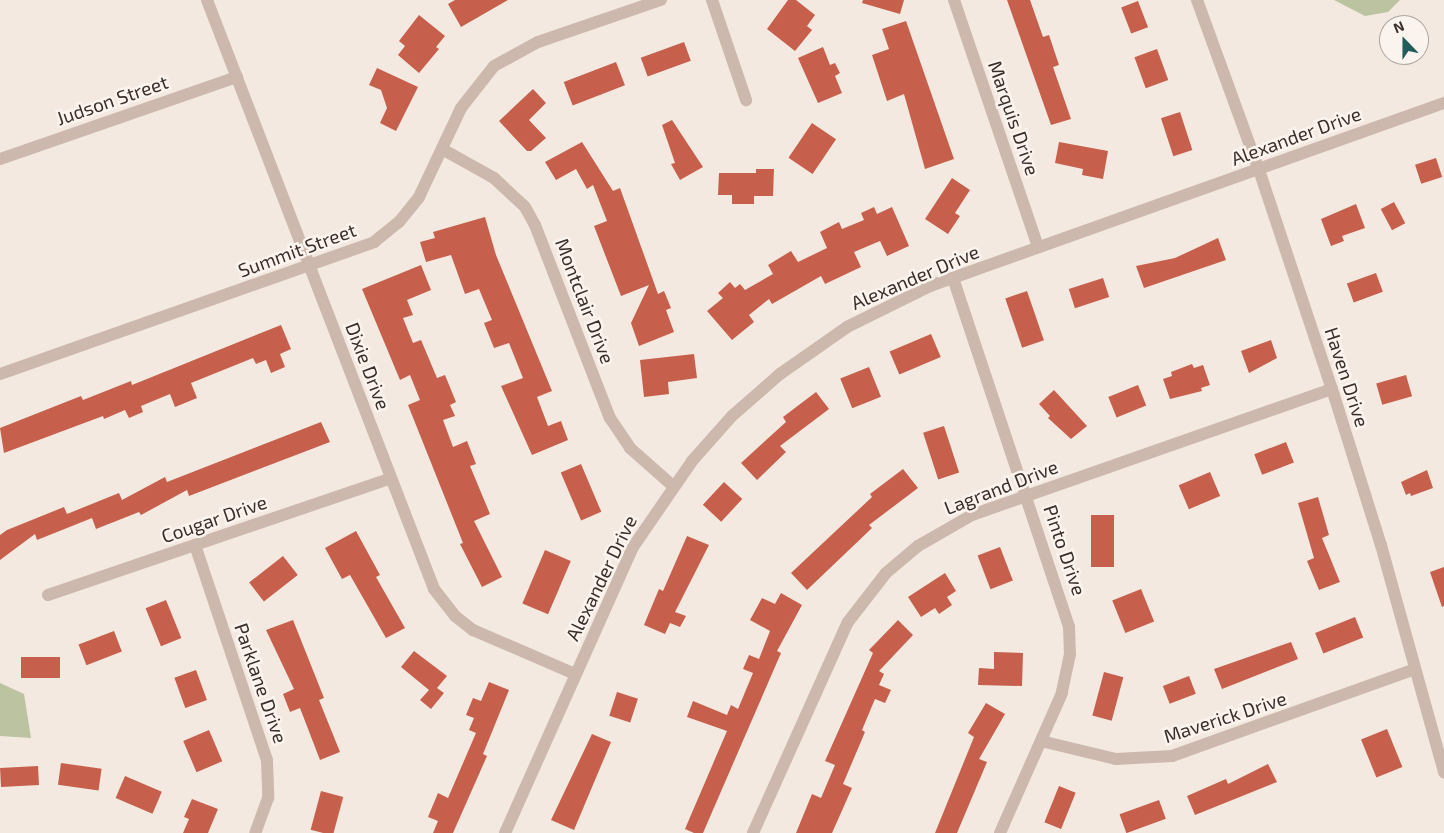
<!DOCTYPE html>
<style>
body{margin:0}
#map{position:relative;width:1444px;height:833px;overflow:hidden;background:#f4e9e1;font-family:"Exo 2",sans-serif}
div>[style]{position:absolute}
.green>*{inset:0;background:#bbc3a0}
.building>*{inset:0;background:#c65f4c;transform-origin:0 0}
.minor>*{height:12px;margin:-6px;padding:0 6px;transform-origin:6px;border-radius:6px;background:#ccb8ac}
span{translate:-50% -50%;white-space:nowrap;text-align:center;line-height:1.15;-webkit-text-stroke:5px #fbf4ee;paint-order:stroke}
.street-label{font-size:19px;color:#3a2e2b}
.north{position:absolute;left:1379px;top:15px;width:50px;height:50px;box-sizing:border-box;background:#fbf4ee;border:1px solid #aea5a0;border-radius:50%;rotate:338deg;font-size:14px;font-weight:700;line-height:20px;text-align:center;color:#3a2e2b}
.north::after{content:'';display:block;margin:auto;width:18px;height:22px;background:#205d5b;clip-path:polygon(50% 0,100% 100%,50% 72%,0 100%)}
</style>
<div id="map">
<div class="green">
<div style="clip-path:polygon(1334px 0,1400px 0,1388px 12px,1365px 16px)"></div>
<div style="clip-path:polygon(0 683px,24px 694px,31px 738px,0 736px)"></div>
</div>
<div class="building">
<div style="clip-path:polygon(455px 0,508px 0,461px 27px,448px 4px)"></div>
<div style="clip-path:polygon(788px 0,796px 0,815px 15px,807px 26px,812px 30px,795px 51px,767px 29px)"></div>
<div style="clip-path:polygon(863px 0,904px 0,900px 14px,862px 3px)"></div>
<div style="clip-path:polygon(1007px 0,1030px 0,1043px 37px,1049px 35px,1059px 65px,1053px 67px,1071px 119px,1051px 125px)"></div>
<div style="left:1138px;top:1px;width:28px;height:18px;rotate:69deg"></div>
<div style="clip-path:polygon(419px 15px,445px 36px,436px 47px,439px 49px,419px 73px,398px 55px,405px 46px,399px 41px)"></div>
<div style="clip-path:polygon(906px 21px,954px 159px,925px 169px,904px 94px,887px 101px,872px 55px,889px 49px,882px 29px)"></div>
<div style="left:684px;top:42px;width:20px;height:46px;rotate:70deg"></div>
<div style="clip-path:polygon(823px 47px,830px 65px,835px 63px,840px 73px,835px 76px,842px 93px,818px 103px,798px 58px)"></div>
<div style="left:1157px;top:49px;width:33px;height:24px;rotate:70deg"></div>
<div style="left:616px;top:62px;width:25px;height:56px;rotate:69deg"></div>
<div style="clip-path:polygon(377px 68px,418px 87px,396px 131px,380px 123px,387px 108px,381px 90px,369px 85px)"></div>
<div style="clip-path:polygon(533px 89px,546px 103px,529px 120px,546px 138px,531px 151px,527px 151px,499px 121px)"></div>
<div style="left:1180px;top:112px;width:40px;height:20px;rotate:72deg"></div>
<div style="clip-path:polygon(672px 120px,703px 167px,680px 180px,671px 164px,675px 163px,662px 125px)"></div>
<div style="left:812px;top:123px;width:29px;height:42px;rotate:34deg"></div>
<div style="clip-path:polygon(582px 142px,613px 191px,620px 188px,658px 294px,664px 291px,671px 308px,666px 310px,674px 332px,639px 346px,631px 323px,649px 285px,621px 296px,594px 226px,607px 221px,593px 185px,587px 189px,576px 169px,556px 180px,545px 162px)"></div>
<div style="clip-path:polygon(1059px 142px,1108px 151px,1103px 179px,1082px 175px,1083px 169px,1055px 163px)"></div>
<div style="left:1436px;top:158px;width:20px;height:22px;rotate:72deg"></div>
<div style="clip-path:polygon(756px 169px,774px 169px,773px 196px,754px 196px,754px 204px,732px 204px,732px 195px,718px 195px,719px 173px,756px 173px)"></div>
<div style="clip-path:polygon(952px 178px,970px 190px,955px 213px,960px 216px,948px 234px,925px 219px)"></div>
<div style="left:1394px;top:202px;width:24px;height:15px;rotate:62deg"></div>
<div style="clip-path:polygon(1356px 204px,1365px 228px,1342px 236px,1344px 241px,1331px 246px,1321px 219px)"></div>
<div style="clip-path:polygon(874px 207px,877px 214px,892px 207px,909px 246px,887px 256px,880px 241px,854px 252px,861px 267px,825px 284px,821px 276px,772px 304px,769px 299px,749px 315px,754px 322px,732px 340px,707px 311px,723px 298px,718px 293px,730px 282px,735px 288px,740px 284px,745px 290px,773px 274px,768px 265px,791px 251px,798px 262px,827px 248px,820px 232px,839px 222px,842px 229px,864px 220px,861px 213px)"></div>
<div style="clip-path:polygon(485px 217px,496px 255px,552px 391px,537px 397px,548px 426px,561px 421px,568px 440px,532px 455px,501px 386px,523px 378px,509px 343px,494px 348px,484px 323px,492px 320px,479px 289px,465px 294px,451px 255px,426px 262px,420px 242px,435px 238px,433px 232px)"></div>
<div style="clip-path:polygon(1218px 238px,1226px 260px,1144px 288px,1136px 266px,1175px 258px)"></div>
<div style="clip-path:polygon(421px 265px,431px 290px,407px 300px,413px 315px,403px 318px,413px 343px,421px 340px,437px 378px,445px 375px,456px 402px,450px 405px,455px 416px,443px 420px,453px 447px,467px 441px,476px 464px,470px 466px,490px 514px,474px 521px,502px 577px,482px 587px,460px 544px,463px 543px,408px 405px,420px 400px,410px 375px,400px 380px,362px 289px)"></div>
<div style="left:1376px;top:273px;width:20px;height:31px;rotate:70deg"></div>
<div style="left:1103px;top:278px;width:20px;height:36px;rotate:72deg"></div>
<div style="left:1027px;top:291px;width:52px;height:23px;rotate:71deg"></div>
<div style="clip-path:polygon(281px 325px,291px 349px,280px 354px,285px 367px,271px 373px,266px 360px,256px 364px,253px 358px,191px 383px,197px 398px,175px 407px,170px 394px,141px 406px,143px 412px,129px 418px,125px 410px,104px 419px,103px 416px,4px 453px,0 428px,81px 396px,83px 400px,131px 381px,132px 385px)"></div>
<div style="left:931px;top:334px;width:25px;height:45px;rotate:67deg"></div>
<div style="clip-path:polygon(1271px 340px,1277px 358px,1249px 373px,1241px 351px)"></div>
<div style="clip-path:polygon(694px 354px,697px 378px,668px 382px,669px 394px,644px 397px,640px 360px)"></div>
<div style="clip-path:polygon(1192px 364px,1194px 368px,1203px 365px,1210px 385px,1201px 388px,1202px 391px,1170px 399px,1163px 379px,1172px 376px,1171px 372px)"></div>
<div style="left:869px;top:367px;width:32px;height:31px;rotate:68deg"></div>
<div style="left:1406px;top:375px;width:22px;height:31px;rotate:74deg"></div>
<div style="left:1138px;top:385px;width:22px;height:32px;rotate:68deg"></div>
<div style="clip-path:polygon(1054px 390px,1087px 426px,1071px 439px,1048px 418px,1050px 416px,1039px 404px)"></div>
<div style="clip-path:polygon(816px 392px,829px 409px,780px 446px,786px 452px,757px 480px,741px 463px,786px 422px,783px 417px)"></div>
<div style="clip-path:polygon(321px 422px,330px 442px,189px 496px,187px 490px,141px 515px,139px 512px,96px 529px,92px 518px,37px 540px,35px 534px,0 560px,0 535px,7px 530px,64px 507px,67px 514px,119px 493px,122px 500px,165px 477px,167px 482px)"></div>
<div style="left:944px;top:426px;width:49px;height:22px;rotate:72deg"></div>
<div style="left:1286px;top:442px;width:22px;height:34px;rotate:69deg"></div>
<div style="left:581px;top:464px;width:52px;height:22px;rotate:67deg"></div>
<div style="clip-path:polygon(903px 469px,918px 488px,869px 525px,872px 528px,807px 590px,791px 573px,872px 497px,870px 494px)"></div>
<div style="clip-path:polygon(1427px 470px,1433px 488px,1411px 496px,1410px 493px,1406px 495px,1401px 482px)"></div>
<div style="left:1210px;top:472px;width:26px;height:34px;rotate:67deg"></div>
<div style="left:724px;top:482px;width:25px;height:31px;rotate:43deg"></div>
<div style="clip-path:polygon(1318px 497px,1329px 535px,1322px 538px,1340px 582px,1319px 590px,1307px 561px,1314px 558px,1298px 503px)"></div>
<div style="left:1091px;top:515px;width:23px;height:52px"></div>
<div style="clip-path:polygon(356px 531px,380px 575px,376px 577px,405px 628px,386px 638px,350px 575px,342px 579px,325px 548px)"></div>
<div style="clip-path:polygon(687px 536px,709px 545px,675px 612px,686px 616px,680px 627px,670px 623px,665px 634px,644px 625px,659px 589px,663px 591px)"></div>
<div style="left:1000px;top:547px;width:36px;height:24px;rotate:69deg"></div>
<div style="left:545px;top:550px;width:28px;height:58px;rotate:23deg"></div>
<div style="left:283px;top:556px;width:24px;height:43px;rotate:52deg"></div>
<div style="clip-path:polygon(1444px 567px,1444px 606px,1442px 607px,1430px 572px)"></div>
<div style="clip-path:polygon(945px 573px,956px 591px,947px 597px,952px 605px,939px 614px,935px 608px,921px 617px,908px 597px)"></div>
<div style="left:1141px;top:589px;width:35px;height:31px;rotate:68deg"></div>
<div style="clip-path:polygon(781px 593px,802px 605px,777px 651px,781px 653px,703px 833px,694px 833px,685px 829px,727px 731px,687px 717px,693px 701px,727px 715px,731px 705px,738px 709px,753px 673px,743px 669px,749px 655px,759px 659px,770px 631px,750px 620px,762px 598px,775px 604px)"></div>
<div style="left:166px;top:600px;width:41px;height:22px;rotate:68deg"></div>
<div style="left:1355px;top:617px;width:22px;height:43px;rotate:68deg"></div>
<div style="clip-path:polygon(293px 620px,324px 698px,319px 700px,340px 752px,320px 760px,300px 708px,290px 712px,283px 694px,294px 689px,266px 630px)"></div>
<div style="clip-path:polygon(898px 620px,913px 635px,879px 671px,884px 674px,879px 685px,891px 690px,885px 703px,875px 699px,862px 730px,865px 732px,843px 784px,852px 788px,832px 833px,796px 833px,812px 794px,821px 798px,835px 765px,825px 761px,873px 653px,869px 650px)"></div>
<div style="left:114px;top:631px;width:22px;height:38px;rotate:69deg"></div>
<div style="clip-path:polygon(1291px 642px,1298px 659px,1222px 689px,1214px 669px)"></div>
<div style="clip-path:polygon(414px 651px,447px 676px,437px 688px,444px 693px,431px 709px,420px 700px,429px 690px,401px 667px)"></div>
<div style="clip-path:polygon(994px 652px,1023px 653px,1022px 686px,978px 685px,979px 668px,994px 669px)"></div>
<div style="left:60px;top:657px;width:21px;height:39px;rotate:90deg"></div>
<div style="left:196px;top:670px;width:32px;height:23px;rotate:70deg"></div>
<div style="left:1104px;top:672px;width:20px;height:45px;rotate:15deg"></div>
<div style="left:1189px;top:676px;width:19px;height:28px;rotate:69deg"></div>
<div style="clip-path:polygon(489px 682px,509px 690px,483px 754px,487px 756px,453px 833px,433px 833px,438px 821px,428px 817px,438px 793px,448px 798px,476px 733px,469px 730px,474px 718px,466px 715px,473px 698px,481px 701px)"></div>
<div style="left:617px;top:692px;width:22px;height:25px;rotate:18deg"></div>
<div style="clip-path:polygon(986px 703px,1005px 714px,979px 759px,987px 762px,957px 833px,935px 833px,974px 737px,968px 733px)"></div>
<div style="left:1387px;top:729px;width:41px;height:28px;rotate:68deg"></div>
<div style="left:209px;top:730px;width:34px;height:28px;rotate:67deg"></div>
<div style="clip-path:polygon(592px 734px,611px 742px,574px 830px,551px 820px)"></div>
<div style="left:61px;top:763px;width:41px;height:22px;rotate:8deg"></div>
<div style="clip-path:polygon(1268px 764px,1277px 782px,1195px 815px,1187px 796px,1226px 779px,1228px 784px)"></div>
<div style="left:38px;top:766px;width:19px;height:38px;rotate:87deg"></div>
<div style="left:125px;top:776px;width:40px;height:24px;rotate:23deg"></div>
<div style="left:1059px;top:786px;width:18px;height:39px;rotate:22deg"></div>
<div style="left:321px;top:791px;width:23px;height:40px;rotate:15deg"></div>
<div style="clip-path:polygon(192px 799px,218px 809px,208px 833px,183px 833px,189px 819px,184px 817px)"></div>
<div style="left:1159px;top:800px;width:20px;height:42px;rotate:70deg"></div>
</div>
<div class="minor">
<div style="left:207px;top:0;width:631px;rotate:68.92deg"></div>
<div style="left:434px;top:589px;width:34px;rotate:52deg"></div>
<div style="left:455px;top:616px;width:23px;rotate:38deg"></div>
<div style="left:473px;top:630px;width:111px;rotate:23.3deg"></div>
<div style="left:712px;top:0;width:106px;rotate:71.2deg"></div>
<div style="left:954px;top:0;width:261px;rotate:71.2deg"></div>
<div style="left:1197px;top:0;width:181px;rotate:70deg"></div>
<div style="left:1259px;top:170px;width:231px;rotate:71.6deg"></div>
<div style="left:1332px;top:389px;width:164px;rotate:72.6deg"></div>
<div style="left:1381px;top:545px;width:236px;rotate:74.5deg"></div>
<div style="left:442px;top:149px;width:60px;rotate:29.1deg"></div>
<div style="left:494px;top:178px;width:42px;rotate:43.1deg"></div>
<div style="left:525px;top:207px;width:21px;rotate:61deg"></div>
<div style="left:535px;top:225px;width:207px;rotate:68.8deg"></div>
<div style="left:610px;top:418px;width:36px;rotate:56deg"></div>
<div style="left:630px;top:448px;width:57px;rotate:41.5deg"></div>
<div style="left:0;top:159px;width:251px;rotate:-19.1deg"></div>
<div style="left:953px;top:278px;width:368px;rotate:71.6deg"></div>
<div style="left:1069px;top:627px;width:27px;rotate:88deg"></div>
<div style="left:1070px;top:654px;width:40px;rotate:102deg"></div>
<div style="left:1062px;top:693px;width:153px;rotate:113.9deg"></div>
<div style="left:0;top:374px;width:397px;rotate:-19.4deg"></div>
<div style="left:374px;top:242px;width:32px;rotate:-39deg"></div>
<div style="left:399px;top:222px;width:32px;rotate:-51deg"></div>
<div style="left:419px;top:197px;width:98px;rotate:-64.7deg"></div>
<div style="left:461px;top:108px;width:53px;rotate:-51.8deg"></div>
<div style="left:494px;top:66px;width:50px;rotate:-28.6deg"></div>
<div style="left:538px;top:42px;width:130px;rotate:-18.9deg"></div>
<div style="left:195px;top:545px;width:227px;rotate:71.5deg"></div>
<div style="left:267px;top:760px;width:38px;rotate:88deg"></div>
<div style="left:268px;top:798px;width:37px;rotate:110deg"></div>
<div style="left:48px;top:595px;width:362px;rotate:-18.8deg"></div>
<div style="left:1041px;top:741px;width:77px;rotate:13.5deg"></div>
<div style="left:1116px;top:759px;width:56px;rotate:-3.1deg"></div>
<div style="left:1172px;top:756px;width:258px;rotate:-19.7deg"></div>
<div style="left:505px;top:833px;width:313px;rotate:-65.9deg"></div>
<div style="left:633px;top:547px;width:104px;rotate:-55.5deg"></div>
<div style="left:692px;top:461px;width:60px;rotate:-48.4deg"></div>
<div style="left:732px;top:416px;width:64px;rotate:-41.2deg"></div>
<div style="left:780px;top:374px;width:82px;rotate:-35deg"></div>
<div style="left:847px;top:327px;width:93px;rotate:-26.3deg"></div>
<div style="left:930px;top:286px;width:546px;rotate:-19.6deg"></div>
<div style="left:753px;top:833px;width:231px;rotate:-65.8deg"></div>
<div style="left:848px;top:622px;width:62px;rotate:-52.2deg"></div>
<div style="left:886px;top:573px;width:42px;rotate:-40.2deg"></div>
<div style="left:918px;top:546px;width:62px;rotate:-29.9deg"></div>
<div style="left:972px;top:515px;width:381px;rotate:-19.3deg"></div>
</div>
<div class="street-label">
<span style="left:112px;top:100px;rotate:-19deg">Judson Street</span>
<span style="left:1014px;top:118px;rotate:71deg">Marquis Drive</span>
<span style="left:1296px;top:136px;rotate:-20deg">Alexander Drive</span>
<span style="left:297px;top:250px;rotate:-20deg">Summit Street</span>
<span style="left:915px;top:277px;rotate:-23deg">Alexander Drive</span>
<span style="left:585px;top:301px;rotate:69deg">Montclair Drive</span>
<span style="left:368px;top:366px;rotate:69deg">Dixie Drive</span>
<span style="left:1347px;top:377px;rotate:72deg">Haven Drive</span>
<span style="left:1001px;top:487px;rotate:-21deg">Lagrand Drive</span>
<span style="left:214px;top:519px;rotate:-19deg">Cougar Drive</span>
<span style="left:1065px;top:550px;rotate:71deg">Pinto Drive</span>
<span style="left:601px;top:578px;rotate:-64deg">Alexander Drive</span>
<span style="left:261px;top:683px;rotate:71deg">Parklane Drive</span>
<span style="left:1225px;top:717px;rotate:-18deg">Maverick Drive</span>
</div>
<div class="north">N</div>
</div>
